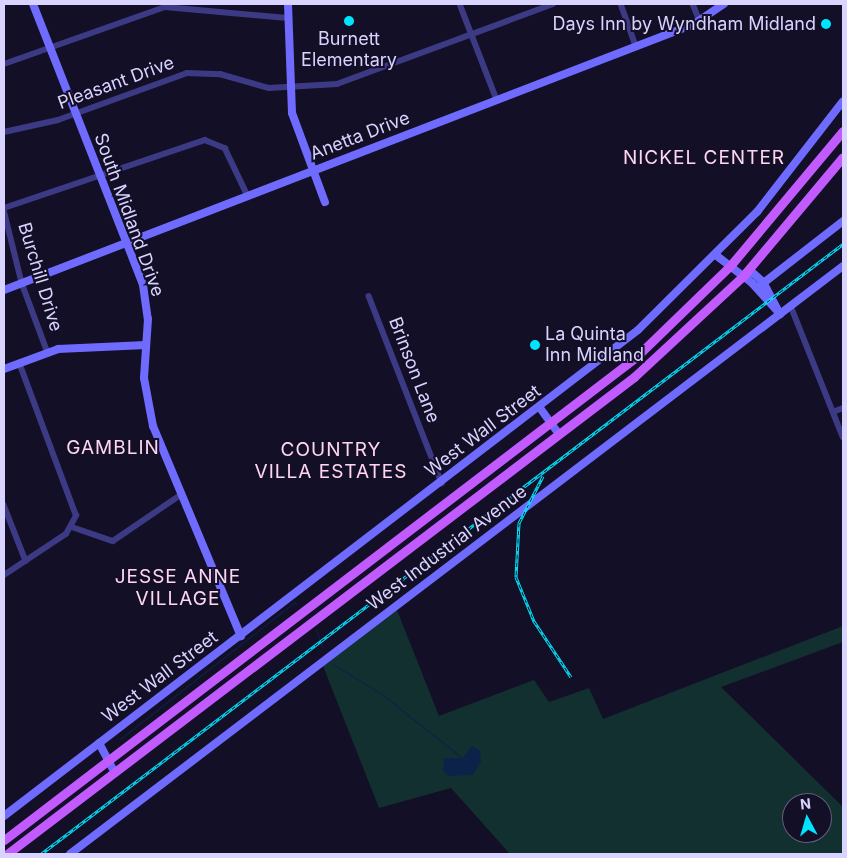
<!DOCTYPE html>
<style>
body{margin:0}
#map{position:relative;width:847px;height:858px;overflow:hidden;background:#130f26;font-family:Inter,sans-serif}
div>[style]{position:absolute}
.green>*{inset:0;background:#12302f}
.water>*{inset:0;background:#0c2248}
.stream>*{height:1px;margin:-0.5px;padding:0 0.5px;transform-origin:0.5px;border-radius:0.5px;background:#0c2248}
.street>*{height:5.5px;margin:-2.75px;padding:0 2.75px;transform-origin:2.75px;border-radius:2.75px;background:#3d3a85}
.secondary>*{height:8px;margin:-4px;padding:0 4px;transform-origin:4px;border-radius:4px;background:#6f6bff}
.primary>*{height:9px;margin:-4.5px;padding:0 4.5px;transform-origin:4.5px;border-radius:4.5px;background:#c25bff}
.rail>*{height:3px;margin-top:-1.5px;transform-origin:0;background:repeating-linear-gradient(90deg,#130f26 0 4px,#00e5ff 0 8px);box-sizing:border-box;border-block:1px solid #00e5ff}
.dots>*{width:14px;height:14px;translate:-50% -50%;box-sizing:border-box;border:2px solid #130f26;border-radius:50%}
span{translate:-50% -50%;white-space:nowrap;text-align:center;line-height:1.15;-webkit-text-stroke:4px #130f26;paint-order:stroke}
.poi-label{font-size:18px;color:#d9d4ff}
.right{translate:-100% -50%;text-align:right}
.left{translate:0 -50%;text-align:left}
.street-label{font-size:18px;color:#d9d4ff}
.neighbourhood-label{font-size:19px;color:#ffd6f0;letter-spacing:1px}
.frame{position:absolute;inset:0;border:5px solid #d9d4ff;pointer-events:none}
.north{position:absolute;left:782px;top:793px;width:50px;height:50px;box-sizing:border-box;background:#130f26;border:1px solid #625e7d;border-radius:50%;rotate:354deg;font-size:14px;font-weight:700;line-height:20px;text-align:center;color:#d9d4ff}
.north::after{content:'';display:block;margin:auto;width:18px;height:22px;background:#00e5ff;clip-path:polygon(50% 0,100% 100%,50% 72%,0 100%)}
</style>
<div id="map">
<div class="green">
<div style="clip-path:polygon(evenodd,397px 610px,439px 716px,534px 680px,549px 702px,589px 688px,603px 719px,843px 626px,843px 642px,721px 687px,843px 807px,843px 854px,510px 854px,451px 788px,379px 808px,323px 666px,397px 610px,792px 803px,822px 803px,822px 833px,792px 833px,792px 803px)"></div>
</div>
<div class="water">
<div style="clip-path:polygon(472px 746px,480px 751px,481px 761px,473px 775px,448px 776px,443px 770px,444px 758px,463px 758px)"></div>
</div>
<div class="stream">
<div style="left:316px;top:630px;width:19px;rotate:69deg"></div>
<div style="left:333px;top:664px;width:59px;rotate:31.8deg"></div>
<div style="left:383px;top:695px;width:100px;rotate:38.5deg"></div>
<div style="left:120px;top:739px;width:222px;rotate:-38.1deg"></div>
<div style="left:295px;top:602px;width:4px;rotate:63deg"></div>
</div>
<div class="street">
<div style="left:460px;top:4px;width:103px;rotate:68.9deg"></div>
<div style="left:621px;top:4px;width:45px;rotate:70.3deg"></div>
<div style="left:693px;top:4px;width:18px;rotate:68deg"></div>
<div style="left:4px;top:64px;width:171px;rotate:-19.5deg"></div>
<div style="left:165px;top:7px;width:123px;rotate:5.1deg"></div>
<div style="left:4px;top:132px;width:55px;rotate:-12.5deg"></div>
<div style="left:58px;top:120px;width:137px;rotate:-20deg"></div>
<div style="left:187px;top:73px;width:33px;rotate:2deg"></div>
<div style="left:220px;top:74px;width:51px;rotate:15.9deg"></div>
<div style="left:269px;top:88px;width:68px;rotate:-3.4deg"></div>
<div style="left:337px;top:84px;width:230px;rotate:-20.3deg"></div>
<div style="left:4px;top:208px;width:212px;rotate:-18.7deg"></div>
<div style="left:205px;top:140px;width:22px;rotate:22deg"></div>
<div style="left:225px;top:148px;width:53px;rotate:64.4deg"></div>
<div style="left:4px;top:210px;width:75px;rotate:76.1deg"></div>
<div style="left:22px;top:283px;width:75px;rotate:69.6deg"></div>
<div style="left:369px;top:296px;width:201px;rotate:68.7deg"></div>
<div style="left:791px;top:306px;width:141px;rotate:68.3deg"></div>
<div style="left:833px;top:412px;width:11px;rotate:-22deg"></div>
<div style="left:4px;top:505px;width:60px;rotate:68.6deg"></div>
<div style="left:72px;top:527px;width:43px;rotate:18.9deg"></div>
<div style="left:113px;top:541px;width:83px;rotate:-34.3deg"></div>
<div style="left:4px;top:575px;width:74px;rotate:-33.5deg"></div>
<div style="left:66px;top:534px;width:21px;rotate:-61deg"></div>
<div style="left:76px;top:516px;width:163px;rotate:-110.4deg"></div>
</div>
<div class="secondary">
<div style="left:33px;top:4px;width:302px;rotate:68.6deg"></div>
<div style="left:143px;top:285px;width:34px;rotate:82deg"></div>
<div style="left:148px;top:319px;width:59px;rotate:93.9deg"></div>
<div style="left:144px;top:378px;width:49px;rotate:79.4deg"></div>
<div style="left:153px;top:426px;width:228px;rotate:67.3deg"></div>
<div style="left:288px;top:4px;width:109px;rotate:87.9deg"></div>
<div style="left:292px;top:113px;width:95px;rotate:69.7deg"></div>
<div style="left:717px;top:256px;width:44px;rotate:37.6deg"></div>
<div style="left:752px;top:283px;width:42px;rotate:47.9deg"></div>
<div style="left:743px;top:276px;width:10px;rotate:-17deg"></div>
<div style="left:753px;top:273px;width:13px;rotate:42deg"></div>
<div style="left:763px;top:282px;width:36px;rotate:62deg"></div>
<div style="left:757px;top:288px;width:109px;rotate:-37.9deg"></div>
<div style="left:4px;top:290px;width:739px;rotate:-21.08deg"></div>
<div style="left:694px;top:24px;width:36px;rotate:-34deg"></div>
<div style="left:4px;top:369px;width:58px;rotate:-20.3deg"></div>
<div style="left:58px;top:349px;width:88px;rotate:-2.6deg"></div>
<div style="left:540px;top:408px;width:32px;rotate:54deg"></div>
<div style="left:99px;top:743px;width:34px;rotate:62deg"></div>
<div style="left:4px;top:816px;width:799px;rotate:-37.47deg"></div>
<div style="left:638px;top:330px;width:168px;rotate:-44.8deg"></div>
<div style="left:757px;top:212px;width:140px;rotate:-52.2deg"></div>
<div style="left:70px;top:854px;width:971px;rotate:-37.26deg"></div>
</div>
<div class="primary">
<div style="left:4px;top:840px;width:794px;rotate:-37.38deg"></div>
<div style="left:635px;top:358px;width:132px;rotate:-44.1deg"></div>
<div style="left:730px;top:266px;width:176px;rotate:-50.1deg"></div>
<div style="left:7px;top:854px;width:788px;rotate:-37.26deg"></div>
<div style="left:634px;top:377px;width:149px;rotate:-42.8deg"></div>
<div style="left:743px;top:276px;width:155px;rotate:-50deg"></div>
</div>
<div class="rail">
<div style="left:543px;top:476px;width:53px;rotate:117.1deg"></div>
<div style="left:519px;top:523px;width:54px;rotate:93.2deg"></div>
<div style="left:516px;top:577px;width:48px;rotate:67.8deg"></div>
<div style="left:534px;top:621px;width:67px;rotate:56.5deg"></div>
<div style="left:41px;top:854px;width:1008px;rotate:-37.26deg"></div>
</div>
<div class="dots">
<div style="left:349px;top:21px;background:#00e5ff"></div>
<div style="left:826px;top:24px;background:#00e5ff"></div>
<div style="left:535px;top:345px;background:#00e5ff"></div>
</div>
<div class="poi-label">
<span class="right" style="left:816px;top:24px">Days Inn by Wyndham Midland</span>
<span style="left:349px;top:50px">Burnett<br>Elementary</span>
<span class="left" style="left:545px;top:345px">La Quinta<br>Inn Midland</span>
</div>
<div class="street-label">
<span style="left:116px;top:83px;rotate:-20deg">Pleasant Drive</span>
<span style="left:360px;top:136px;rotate:-21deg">Anetta Drive</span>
<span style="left:129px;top:215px;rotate:70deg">South Midland Drive</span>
<span style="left:40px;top:277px;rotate:73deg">Burchill Drive</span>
<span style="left:414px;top:370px;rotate:69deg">Brinson Lane</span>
<span style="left:483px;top:431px;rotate:-37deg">West Wall Street</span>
<span style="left:447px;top:548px;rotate:-37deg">West Industrial Avenue</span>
<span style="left:160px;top:677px;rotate:-37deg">West Wall Street</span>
</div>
<div class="neighbourhood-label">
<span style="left:704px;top:158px">NICKEL CENTER</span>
<span style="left:113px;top:448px">GAMBLIN</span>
<span style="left:331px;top:461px">COUNTRY<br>VILLA ESTATES</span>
<span style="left:178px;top:588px">JESSE ANNE<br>VILLAGE</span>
</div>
<div class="frame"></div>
<div class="north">N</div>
</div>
